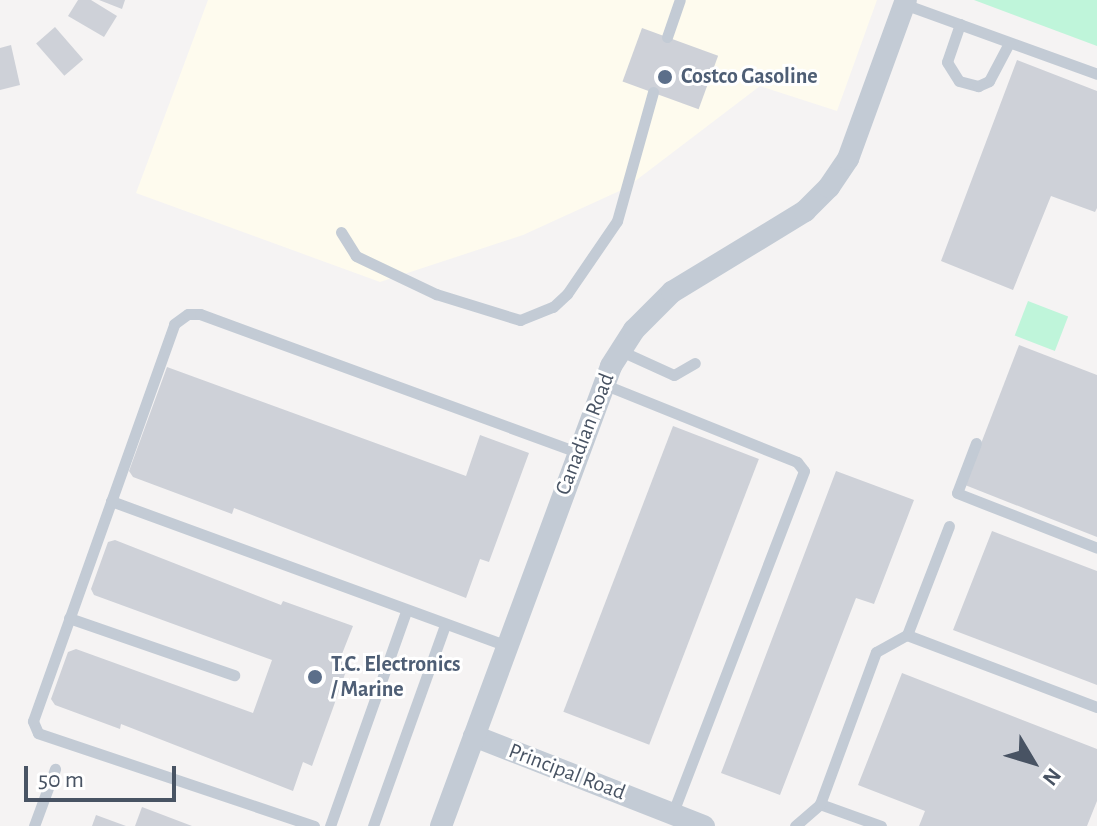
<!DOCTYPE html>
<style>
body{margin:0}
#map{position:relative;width:1097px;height:826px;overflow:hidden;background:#f5f3f3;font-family:"Alegreya Sans",sans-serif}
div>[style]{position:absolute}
.commercial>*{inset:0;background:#fefbee}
.green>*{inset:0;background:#bff5da;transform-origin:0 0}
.building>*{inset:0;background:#ced1d8;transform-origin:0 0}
.lane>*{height:11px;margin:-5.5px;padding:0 5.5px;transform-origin:5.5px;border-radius:5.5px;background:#c3cbd5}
.street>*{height:22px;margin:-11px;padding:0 11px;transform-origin:11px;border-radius:11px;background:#c3cbd5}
.dots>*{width:22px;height:22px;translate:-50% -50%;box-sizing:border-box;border:4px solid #fff;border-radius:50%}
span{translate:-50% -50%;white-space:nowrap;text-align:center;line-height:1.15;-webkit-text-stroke:6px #fff;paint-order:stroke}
.service-label{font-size:22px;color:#4e5e75;font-weight:700}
.left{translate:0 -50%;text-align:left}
.street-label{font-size:22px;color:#485363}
.north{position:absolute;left:993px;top:722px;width:80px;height:80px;-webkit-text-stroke:6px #fff;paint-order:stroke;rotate:128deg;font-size:22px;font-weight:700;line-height:32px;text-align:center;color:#485363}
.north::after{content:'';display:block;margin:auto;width:28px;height:36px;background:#485363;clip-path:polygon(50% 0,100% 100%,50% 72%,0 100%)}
.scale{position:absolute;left:24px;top:766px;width:152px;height:36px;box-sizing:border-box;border:4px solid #485363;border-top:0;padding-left:10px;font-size:24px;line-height:28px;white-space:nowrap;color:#485363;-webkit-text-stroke:6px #fff;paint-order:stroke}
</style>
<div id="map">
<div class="commercial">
<div style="clip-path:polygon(208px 0,877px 0,837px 111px,760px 86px,626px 188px,523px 235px,380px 282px,136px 193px)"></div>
</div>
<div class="green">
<div style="clip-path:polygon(974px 0,1097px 0,1097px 46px)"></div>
<div style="left:1028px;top:301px;width:43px;height:37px;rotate:21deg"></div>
</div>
<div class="building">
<div style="clip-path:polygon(78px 0,91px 0,117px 16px,104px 37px,68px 16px)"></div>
<div style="clip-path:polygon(99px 0,125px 0,122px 9px)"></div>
<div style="left:55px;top:27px;width:43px;height:25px;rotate:49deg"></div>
<div style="left:642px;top:28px;width:81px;height:57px;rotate:20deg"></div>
<div style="clip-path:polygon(11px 45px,20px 85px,0 90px,0 48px)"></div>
<div style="clip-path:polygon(1017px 60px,1097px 91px,1097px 208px,1095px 212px,1051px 196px,1013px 290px,941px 261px)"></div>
<div style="clip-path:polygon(1019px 345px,1097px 375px,1097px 537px,965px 485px)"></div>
<div style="clip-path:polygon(167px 367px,466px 476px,480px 435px,529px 453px,489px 562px,480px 559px,466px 598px,234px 508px,232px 514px,133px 477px,129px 471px)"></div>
<div style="left:673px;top:426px;width:92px;height:306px;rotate:21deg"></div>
<div style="clip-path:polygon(836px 471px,914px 500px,874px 604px,856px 598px,780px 795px,721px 773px)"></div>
<div style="clip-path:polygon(992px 531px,1097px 571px,1097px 685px,953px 630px)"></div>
<div style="clip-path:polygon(115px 540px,281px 605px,283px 601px,353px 626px,342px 654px,351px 657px,333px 708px,312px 766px,303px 762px,293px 791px,121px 724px,120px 729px,55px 705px,51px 699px,68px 652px,76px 649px,253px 713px,272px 660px,94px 595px,91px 589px,108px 542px)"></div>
<div style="clip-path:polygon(902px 673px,1097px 749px,1097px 801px,1087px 826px,919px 826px,925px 811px,858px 785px)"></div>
<div style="clip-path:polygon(142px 807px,192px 826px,135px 826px)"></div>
<div style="clip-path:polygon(96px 815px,126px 826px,92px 826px)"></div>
</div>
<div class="lane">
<div style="left:904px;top:4px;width:205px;rotate:19.9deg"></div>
<div style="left:960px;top:24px;width:40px;rotate:108.9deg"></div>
<div style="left:947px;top:62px;width:22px;rotate:58deg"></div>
<div style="left:959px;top:81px;width:20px;rotate:15deg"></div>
<div style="left:978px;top:86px;width:12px;rotate:-24deg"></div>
<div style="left:989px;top:81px;width:43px;rotate:-62.2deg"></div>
<div style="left:667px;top:37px;width:39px;rotate:-71deg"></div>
<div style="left:341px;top:232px;width:28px;rotate:58deg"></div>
<div style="left:356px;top:256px;width:89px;rotate:25.4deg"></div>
<div style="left:436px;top:294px;width:88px;rotate:17.2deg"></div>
<div style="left:520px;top:320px;width:35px;rotate:-22deg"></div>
<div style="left:553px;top:307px;width:19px;rotate:-43deg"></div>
<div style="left:567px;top:294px;width:88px;rotate:-55.6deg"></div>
<div style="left:617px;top:221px;width:134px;rotate:-74.4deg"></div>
<div style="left:621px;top:351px;width:58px;rotate:24.4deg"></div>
<div style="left:674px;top:375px;width:24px;rotate:-30deg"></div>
<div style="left:603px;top:384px;width:209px;rotate:21.9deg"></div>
<div style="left:797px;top:462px;width:11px;rotate:52deg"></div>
<div style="left:804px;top:471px;width:368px;rotate:111deg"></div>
<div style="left:976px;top:443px;width:53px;rotate:110.8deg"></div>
<div style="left:957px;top:493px;width:150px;rotate:21.4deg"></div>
<div style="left:111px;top:501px;width:422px;rotate:20.1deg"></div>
<div style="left:949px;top:526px;width:117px;rotate:111.1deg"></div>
<div style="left:907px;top:635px;width:203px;rotate:20.8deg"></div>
<div style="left:69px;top:618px;width:175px;rotate:19.1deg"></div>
<div style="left:34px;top:826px;width:61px;rotate:-69.8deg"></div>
<div style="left:314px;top:826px;width:291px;rotate:-161.4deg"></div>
<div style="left:38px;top:733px;width:13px;rotate:-113deg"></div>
<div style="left:33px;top:721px;width:421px;rotate:-70.4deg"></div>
<div style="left:174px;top:324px;width:17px;rotate:-36deg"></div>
<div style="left:188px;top:314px;width:12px"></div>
<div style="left:200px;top:314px;width:401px;rotate:20.1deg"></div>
<div style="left:330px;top:826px;width:228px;rotate:-70.5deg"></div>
<div style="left:373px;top:826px;width:214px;rotate:-70.3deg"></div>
<div style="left:795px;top:826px;width:33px;rotate:-41deg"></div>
<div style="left:881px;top:826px;width:65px;rotate:-160.2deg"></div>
<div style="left:820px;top:804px;width:162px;rotate:-69.8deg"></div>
<div style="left:876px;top:652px;width:35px;rotate:-29deg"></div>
</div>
<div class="street">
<div style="left:474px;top:736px;width:247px;rotate:21.4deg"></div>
<div style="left:441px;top:826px;width:490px;rotate:-69.7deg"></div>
<div style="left:611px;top:366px;width:43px;rotate:-57.4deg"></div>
<div style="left:634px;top:330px;width:54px;rotate:-45deg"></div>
<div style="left:672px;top:292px;width:156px;rotate:-31.3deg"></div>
<div style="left:805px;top:211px;width:34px;rotate:-45deg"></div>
<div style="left:829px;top:187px;width:34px;rotate:-56deg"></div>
<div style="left:848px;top:159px;width:169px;rotate:-70deg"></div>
</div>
<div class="dots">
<div style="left:665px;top:77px;background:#5c6f8a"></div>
<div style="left:315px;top:677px;background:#5c6f8a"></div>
</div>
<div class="service-label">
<span class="left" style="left:681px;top:77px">Costco Gasoline</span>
<span class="left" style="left:331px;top:677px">T.C. Electronics<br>/ Marine</span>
</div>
<div class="street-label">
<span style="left:585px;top:434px;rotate:-69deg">Canadian Road</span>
<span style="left:567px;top:772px;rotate:21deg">Principal Road</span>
</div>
<div class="north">N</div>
<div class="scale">50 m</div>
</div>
